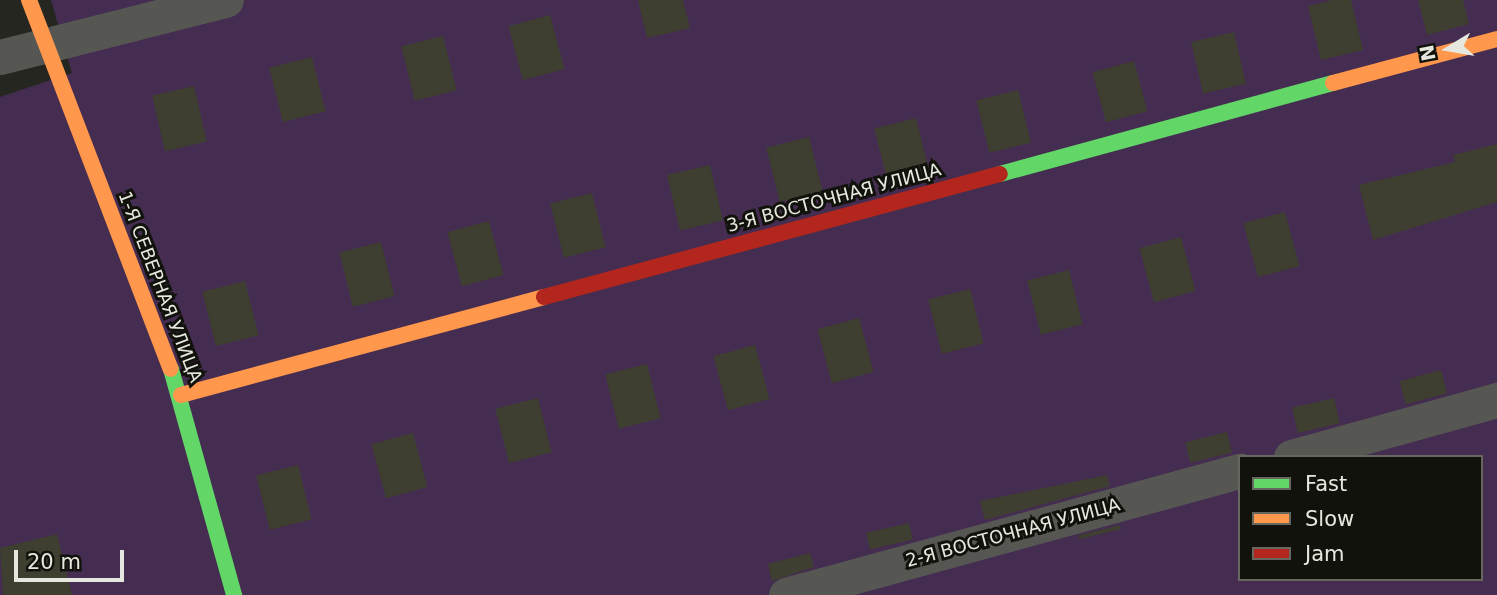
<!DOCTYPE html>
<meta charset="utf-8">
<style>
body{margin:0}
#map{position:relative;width:1497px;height:595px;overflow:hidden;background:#262620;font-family:"DejaVu Sans",sans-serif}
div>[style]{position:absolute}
.green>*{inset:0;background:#442d50}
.building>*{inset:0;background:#3f3f31;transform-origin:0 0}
.street>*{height:35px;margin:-17.5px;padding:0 17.5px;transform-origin:17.5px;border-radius:17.5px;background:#565653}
.fast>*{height:16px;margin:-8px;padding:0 8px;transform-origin:8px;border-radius:8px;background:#63d668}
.slow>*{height:16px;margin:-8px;padding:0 8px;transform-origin:8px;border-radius:8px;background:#ff974d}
.jam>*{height:16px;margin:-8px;padding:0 8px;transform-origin:8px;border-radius:8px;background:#b3261e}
span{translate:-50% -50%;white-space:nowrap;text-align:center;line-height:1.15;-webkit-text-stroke:6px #12120c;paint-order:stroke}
.street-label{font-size:18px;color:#e6e7de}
.legend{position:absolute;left:1238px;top:455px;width:245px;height:126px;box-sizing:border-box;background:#12120c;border:2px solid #676760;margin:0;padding:9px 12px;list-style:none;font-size:21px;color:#e6e7de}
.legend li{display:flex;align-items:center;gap:14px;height:35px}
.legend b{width:35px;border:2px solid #676760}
.north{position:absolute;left:1413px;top:14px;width:70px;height:70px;-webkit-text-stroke:5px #12120c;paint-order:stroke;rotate:259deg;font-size:19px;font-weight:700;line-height:28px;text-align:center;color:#e6e7de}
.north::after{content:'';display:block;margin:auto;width:24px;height:32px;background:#e6e7de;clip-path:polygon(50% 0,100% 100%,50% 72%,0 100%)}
.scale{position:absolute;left:14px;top:550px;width:110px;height:32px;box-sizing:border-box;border:4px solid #e6e7de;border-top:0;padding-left:9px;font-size:21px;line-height:24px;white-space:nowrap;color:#e6e7de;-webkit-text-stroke:5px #12120c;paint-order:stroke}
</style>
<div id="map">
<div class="green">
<div style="clip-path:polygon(evenodd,51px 0,1497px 0,1497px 595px,0 595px,0 97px,72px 73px,51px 0,1240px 457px,1481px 457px,1481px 579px,1240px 579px,1240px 457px)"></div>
</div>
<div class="building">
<div style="clip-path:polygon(638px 0,683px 0,690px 28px,647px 38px)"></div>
<div style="clip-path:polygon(1332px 0,1351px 0,1363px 50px,1321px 60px,1308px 6px)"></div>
<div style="clip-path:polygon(1418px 0,1463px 0,1469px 24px,1427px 35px)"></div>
<div style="left:550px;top:15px;width:56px;height:43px;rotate:75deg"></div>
<div style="left:1234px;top:32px;width:53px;height:44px;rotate:77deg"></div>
<div style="left:443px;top:36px;width:56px;height:43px;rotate:76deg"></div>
<div style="left:312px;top:57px;width:56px;height:44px;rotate:76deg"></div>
<div style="left:1134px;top:61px;width:52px;height:43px;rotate:75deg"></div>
<div style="left:194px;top:86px;width:57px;height:43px;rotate:77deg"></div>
<div style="left:1018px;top:90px;width:54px;height:43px;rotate:76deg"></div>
<div style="left:916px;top:118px;width:54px;height:43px;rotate:76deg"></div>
<div style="left:809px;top:137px;width:56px;height:44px;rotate:76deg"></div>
<div style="clip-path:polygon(1497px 144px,1497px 202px,1373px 240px,1359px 185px,1455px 162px,1453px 155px)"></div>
<div style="left:710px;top:165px;width:57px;height:44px;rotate:77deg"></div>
<div style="left:592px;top:193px;width:56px;height:43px;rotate:76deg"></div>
<div style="left:1285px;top:212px;width:56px;height:43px;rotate:75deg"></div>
<div style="left:489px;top:221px;width:56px;height:43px;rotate:75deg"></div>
<div style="left:1181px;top:237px;width:56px;height:43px;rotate:75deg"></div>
<div style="left:381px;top:242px;width:56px;height:43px;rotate:76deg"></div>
<div style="left:1069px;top:270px;width:56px;height:43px;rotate:76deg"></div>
<div style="left:245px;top:281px;width:56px;height:44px;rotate:76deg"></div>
<div style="left:970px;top:289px;width:56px;height:43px;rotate:76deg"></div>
<div style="left:859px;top:318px;width:56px;height:43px;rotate:75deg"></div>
<div style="left:755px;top:345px;width:56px;height:43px;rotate:75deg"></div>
<div style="left:647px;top:364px;width:56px;height:43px;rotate:76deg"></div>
<div style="left:1441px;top:370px;width:24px;height:43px;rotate:75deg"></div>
<div style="left:538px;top:398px;width:56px;height:44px;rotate:76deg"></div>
<div style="left:1334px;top:398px;width:26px;height:43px;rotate:77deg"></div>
<div style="left:1227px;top:432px;width:21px;height:43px;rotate:76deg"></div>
<div style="left:413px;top:433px;width:56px;height:43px;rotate:75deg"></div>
<div style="left:298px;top:465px;width:56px;height:43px;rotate:76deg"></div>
<div style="clip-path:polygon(1107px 475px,1110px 486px,985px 520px,980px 501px)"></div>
<div style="left:909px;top:523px;width:17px;height:44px;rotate:77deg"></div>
<div style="left:1120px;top:525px;width:4px;height:43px;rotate:76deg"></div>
<div style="clip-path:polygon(57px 534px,72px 595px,3px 595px,0 548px)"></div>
<div style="clip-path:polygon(810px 553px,814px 567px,772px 581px,768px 564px)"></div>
</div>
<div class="street">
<div style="left:0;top:57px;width:233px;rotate:-14.2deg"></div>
<div style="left:1291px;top:457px;width:214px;rotate:-15.5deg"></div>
<div style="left:786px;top:595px;width:471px;rotate:-15.3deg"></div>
</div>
<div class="fast">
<div style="left:1000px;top:174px;width:345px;rotate:-15.3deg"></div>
<div style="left:171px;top:369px;width:235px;rotate:74.4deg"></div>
</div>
<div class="slow">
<div style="left:29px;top:0;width:395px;rotate:69deg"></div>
<div style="left:1333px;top:83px;width:170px;rotate:-15deg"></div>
<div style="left:181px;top:395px;width:376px;rotate:-15.1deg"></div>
</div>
<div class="jam">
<div style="left:544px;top:297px;width:472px;rotate:-15.1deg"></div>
</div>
<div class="street-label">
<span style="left:834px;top:198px;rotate:-15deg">3-Я ВОСТОЧНАЯ УЛИЦА</span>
<span style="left:160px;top:287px;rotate:69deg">1-Я СЕВЕРНАЯ УЛИЦА</span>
<span style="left:1013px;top:533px;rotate:-15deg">2-Я ВОСТОЧНАЯ УЛИЦА</span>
</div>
<ul class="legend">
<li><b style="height:9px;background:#63d668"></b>Fast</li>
<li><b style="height:9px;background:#ff974d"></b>Slow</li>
<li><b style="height:9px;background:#b3261e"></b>Jam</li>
</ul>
<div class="north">N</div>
<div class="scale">20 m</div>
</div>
